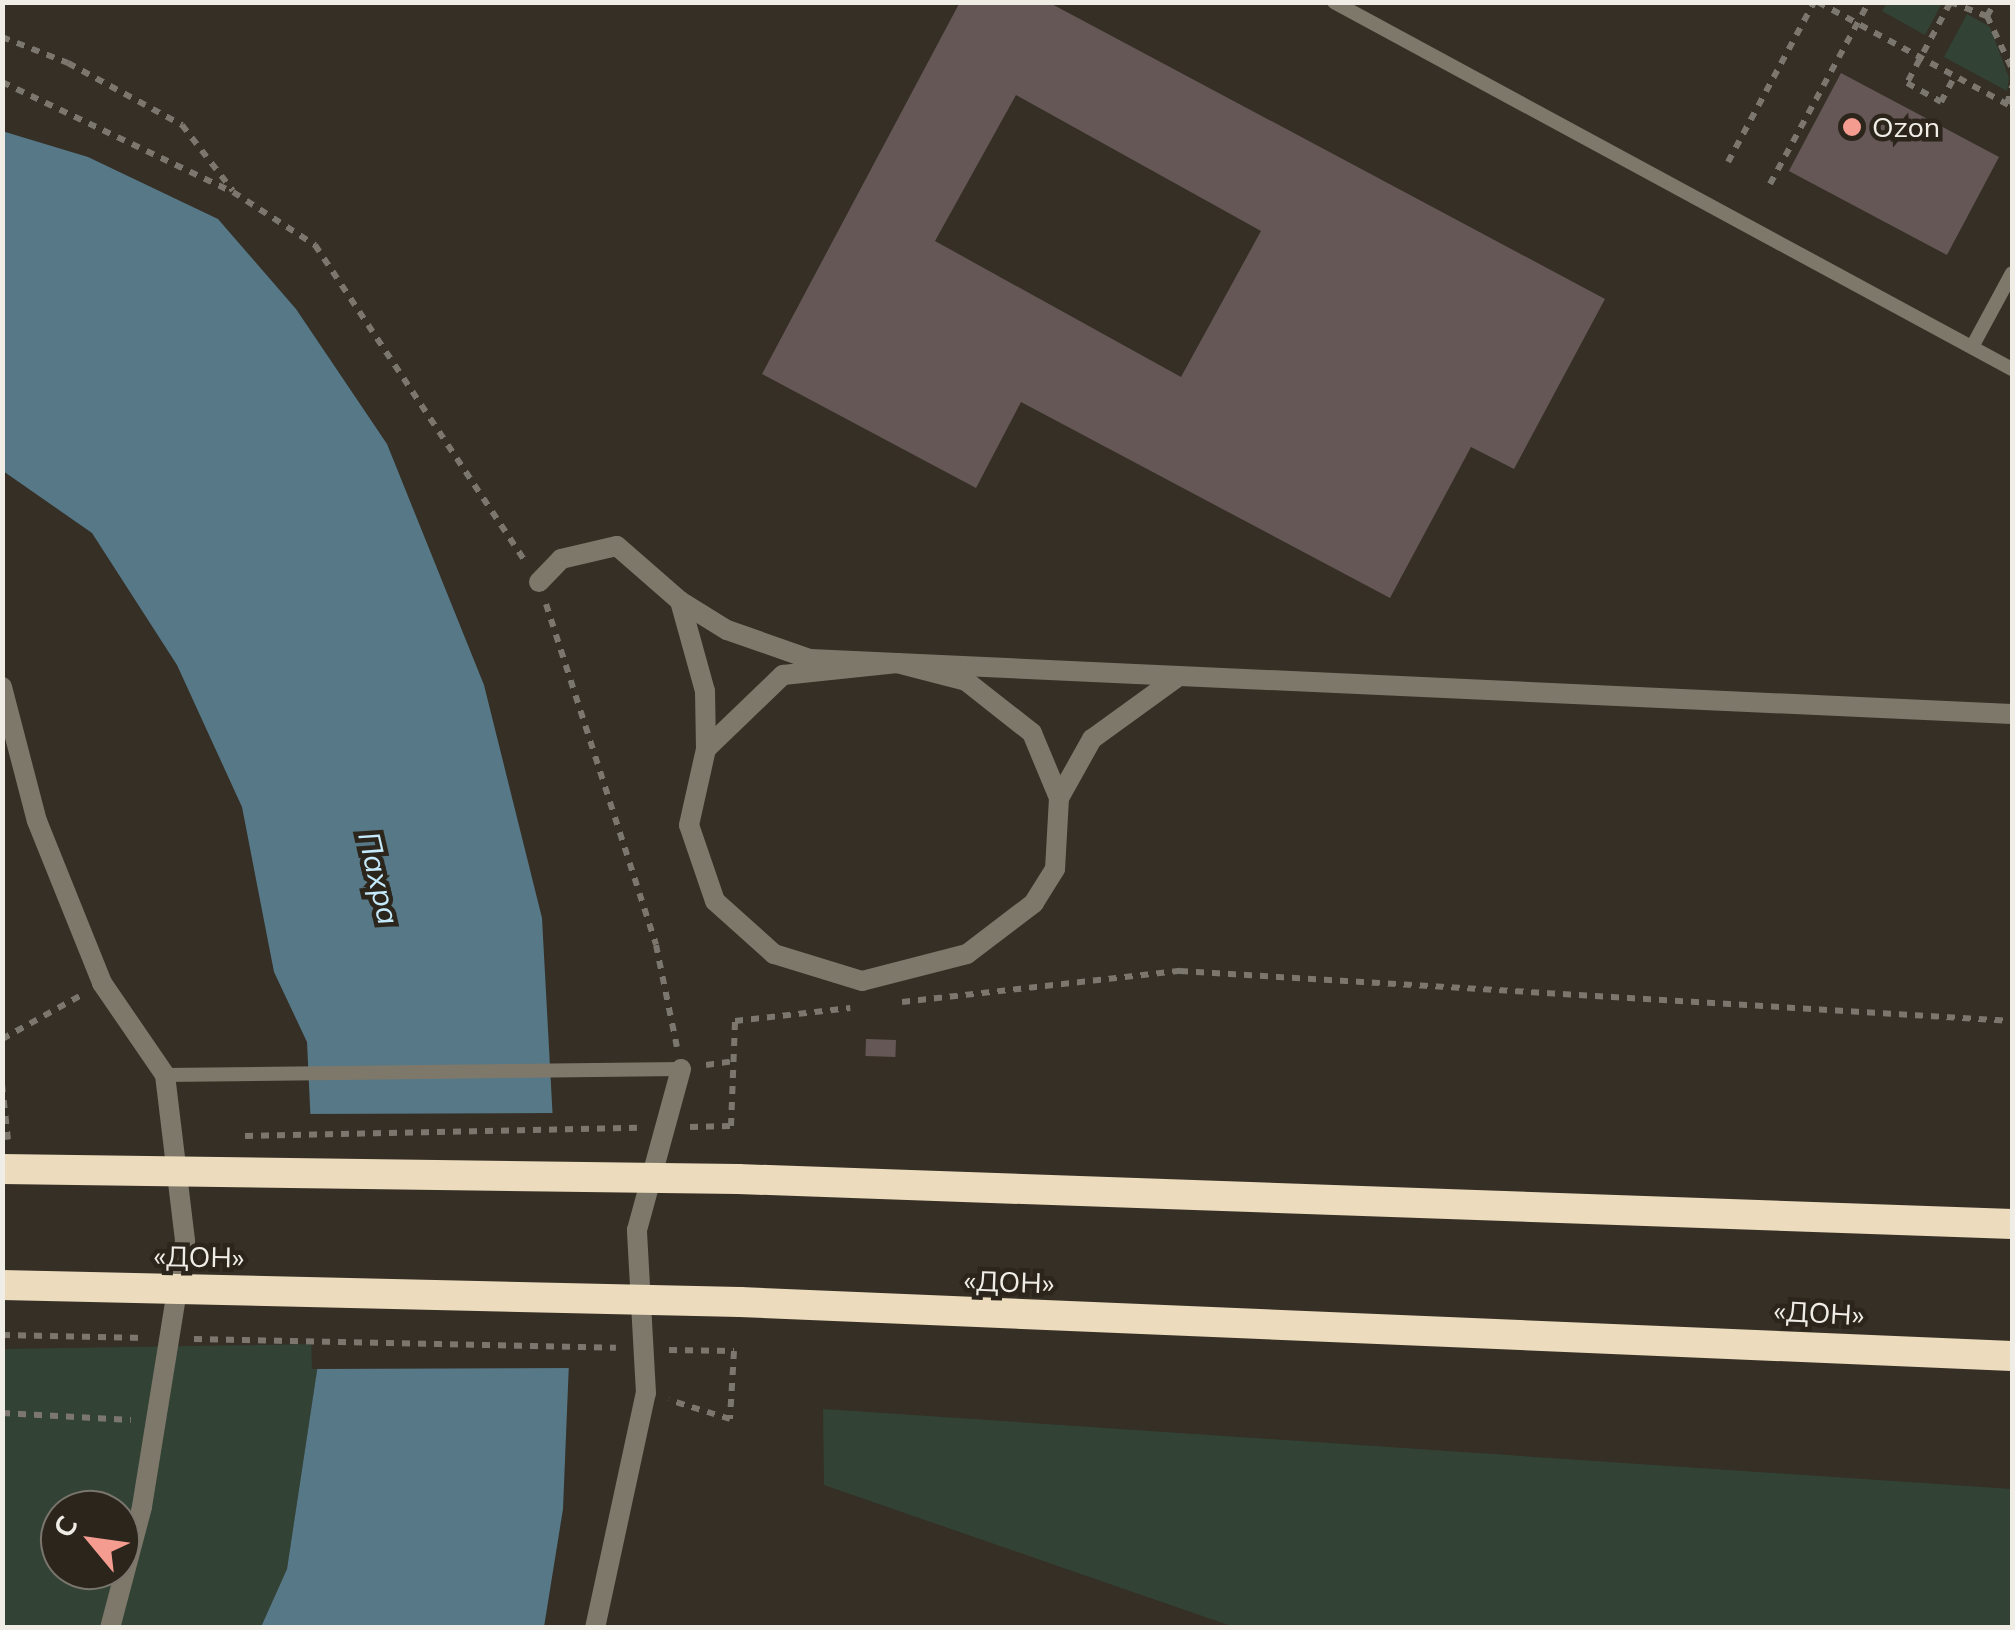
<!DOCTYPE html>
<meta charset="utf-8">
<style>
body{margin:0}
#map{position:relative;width:2015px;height:1630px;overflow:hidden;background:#352f25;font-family:Mulish,sans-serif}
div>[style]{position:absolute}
.green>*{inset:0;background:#324336}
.water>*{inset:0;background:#567887}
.pier>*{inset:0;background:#352f25}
.building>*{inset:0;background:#655756;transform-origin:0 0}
.path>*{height:6px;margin-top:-3px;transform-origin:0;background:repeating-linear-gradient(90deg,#7c776e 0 8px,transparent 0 16px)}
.lane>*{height:14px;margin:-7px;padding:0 7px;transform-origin:7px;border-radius:7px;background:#7e786b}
.street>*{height:20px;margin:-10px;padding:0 10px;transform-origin:10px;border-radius:10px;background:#7e786b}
.highway>*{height:30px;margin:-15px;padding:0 15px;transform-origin:15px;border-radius:15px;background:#ecdbbc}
.dots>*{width:28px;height:28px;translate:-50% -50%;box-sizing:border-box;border:5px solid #2b251c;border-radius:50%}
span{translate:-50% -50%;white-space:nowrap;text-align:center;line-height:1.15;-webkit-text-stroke:9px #2b251c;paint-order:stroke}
.poi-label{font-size:28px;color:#f0ede6}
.left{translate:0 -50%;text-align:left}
.street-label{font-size:28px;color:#f0ede6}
.water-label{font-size:30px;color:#c5eafb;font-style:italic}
.frame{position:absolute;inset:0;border:5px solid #f0ede6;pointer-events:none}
.north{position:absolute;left:40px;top:1490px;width:100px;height:100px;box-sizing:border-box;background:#2b251c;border:2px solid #7a756d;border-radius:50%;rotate:299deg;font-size:28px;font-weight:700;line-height:40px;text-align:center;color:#f0ede6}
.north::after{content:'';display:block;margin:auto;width:35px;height:45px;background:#f59c90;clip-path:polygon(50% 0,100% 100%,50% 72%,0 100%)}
</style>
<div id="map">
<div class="green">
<div style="clip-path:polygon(1887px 3px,1887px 2px,1942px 3px,1925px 35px,1882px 11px)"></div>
<div style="clip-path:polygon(1967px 14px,1990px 27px,2009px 78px,2007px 91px,1944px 57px)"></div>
<div style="clip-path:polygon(evenodd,321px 1344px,287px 1569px,261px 1627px,3px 1627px,2px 1349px,321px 1344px,60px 1510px,120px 1510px,120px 1570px,60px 1570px,60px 1510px)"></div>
<div style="clip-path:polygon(823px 1409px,2012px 1489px,2012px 1627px,1234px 1627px,824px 1485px)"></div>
</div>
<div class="water">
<div style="clip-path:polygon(2px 131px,88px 157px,218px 219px,296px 309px,387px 444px,484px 685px,542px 918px,555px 1159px,574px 1240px,563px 1509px,544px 1627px,261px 1627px,287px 1569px,321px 1344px,307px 1042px,274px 972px,242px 807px,177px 665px,92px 533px,3px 471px)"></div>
</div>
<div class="pier">
<div style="clip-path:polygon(558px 1113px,560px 1159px,579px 1240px,574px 1368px,312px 1369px,305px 1114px)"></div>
</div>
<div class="building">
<div style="clip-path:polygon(evenodd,960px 2px,1048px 2px,1605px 299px,1514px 469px,1471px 447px,1390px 598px,1021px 402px,976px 488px,762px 374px,960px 2px,1016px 95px,1261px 231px,1181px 377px,935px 241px,1016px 95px)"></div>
<div style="left:1841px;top:73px;width:179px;height:111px;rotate:28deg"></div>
<div style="left:866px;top:1039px;width:30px;height:17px;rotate:2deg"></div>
</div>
<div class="path">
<div style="left:1818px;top:2px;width:221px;rotate:28.4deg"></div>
<div style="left:1950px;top:2px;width:40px;rotate:21deg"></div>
<div style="left:1987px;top:16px;width:59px;rotate:64.7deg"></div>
<div style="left:1950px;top:3px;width:91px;rotate:118.3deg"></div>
<div style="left:1907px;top:83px;width:39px;rotate:29deg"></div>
<div style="left:1941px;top:102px;width:30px;rotate:-62deg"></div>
<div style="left:1987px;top:16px;width:16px;rotate:-60deg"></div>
<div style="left:2px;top:37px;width:71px;rotate:21.5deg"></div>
<div style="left:68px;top:63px;width:130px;rotate:28.5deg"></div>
<div style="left:182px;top:125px;width:83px;rotate:52.3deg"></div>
<div style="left:2px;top:82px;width:256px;rotate:25.5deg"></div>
<div style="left:233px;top:192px;width:98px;rotate:32.9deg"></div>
<div style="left:315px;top:245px;width:381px;rotate:56.4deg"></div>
<div style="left:2007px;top:104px;width:19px;rotate:-74deg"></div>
<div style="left:1728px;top:162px;width:182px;rotate:-61.7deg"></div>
<div style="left:1770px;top:184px;width:207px;rotate:-61.5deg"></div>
<div style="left:546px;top:604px;width:358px;rotate:72.1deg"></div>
<div style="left:656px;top:945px;width:104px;rotate:78.4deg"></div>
<div style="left:902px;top:1002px;width:280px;rotate:-6.4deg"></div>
<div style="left:1180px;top:971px;width:834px;rotate:3.44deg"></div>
<div style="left:2px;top:1039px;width:89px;rotate:-28.9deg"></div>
<div style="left:706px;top:1065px;width:28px;rotate:-8deg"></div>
<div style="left:2px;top:1084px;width:56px;rotate:83.9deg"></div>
<div style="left:690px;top:1127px;width:41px;rotate:-1.4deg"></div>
<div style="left:731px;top:1126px;width:105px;rotate:-87.8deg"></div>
<div style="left:735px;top:1021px;width:116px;rotate:-6.4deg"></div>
<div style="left:245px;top:1136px;width:392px;rotate:-1.2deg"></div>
<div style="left:2px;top:1335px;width:144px;rotate:1.2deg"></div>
<div style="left:194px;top:1339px;width:422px;rotate:1.2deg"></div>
<div style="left:669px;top:1350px;width:65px;rotate:0.9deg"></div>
<div style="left:734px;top:1351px;width:68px;rotate:93.4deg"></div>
<div style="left:730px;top:1419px;width:64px;rotate:-162.7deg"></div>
<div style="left:2px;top:1413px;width:129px;rotate:3.1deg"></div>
</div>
<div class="lane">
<div style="left:1334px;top:2px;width:771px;rotate:28.43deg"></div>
<div style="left:1972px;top:347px;width:84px;rotate:-61.6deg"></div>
<div style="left:165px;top:1075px;width:516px;rotate:-0.67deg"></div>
</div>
<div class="street">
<div style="left:539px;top:582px;width:32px;rotate:-46deg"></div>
<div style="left:561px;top:559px;width:57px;rotate:-13.1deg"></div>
<div style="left:617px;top:546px;width:84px;rotate:41.1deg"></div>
<div style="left:680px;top:601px;width:55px;rotate:31.7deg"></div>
<div style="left:727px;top:630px;width:88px;rotate:19.3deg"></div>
<div style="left:810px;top:659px;width:1203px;rotate:2.62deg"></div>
<div style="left:680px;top:601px;width:93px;rotate:74.5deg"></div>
<div style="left:705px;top:691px;width:58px;rotate:89deg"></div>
<div style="left:897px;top:663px;width:71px;rotate:14.6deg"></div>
<div style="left:966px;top:681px;width:84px;rotate:38.2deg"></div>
<div style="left:1032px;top:733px;width:70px;rotate:67.4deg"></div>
<div style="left:1059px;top:798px;width:71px;rotate:93.2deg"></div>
<div style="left:1055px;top:869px;width:40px;rotate:122deg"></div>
<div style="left:1034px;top:903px;width:84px;rotate:142.7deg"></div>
<div style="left:967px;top:954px;width:108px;rotate:165.6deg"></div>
<div style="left:862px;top:981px;width:92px;rotate:-162.9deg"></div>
<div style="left:774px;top:954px;width:79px;rotate:-138.1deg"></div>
<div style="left:715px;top:901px;width:80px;rotate:-108.9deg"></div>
<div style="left:689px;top:825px;width:78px;rotate:-77.4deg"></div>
<div style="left:706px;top:749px;width:107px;rotate:-43.9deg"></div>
<div style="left:783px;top:675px;width:115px;rotate:-6deg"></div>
<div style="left:2px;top:687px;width:138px;rotate:75.4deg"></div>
<div style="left:37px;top:821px;width:175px;rotate:68.1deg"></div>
<div style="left:102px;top:983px;width:112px;rotate:55.6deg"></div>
<div style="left:165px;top:1075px;width:167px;rotate:83.1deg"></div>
<div style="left:185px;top:1241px;width:269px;rotate:99.2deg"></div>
<div style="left:142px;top:1507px;width:125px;rotate:104.8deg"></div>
<div style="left:1059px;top:798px;width:68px;rotate:-60.8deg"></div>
<div style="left:1092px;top:739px;width:107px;rotate:-35.9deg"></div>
<div style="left:595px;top:1628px;width:240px;rotate:-77.8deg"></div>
<div style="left:646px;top:1393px;width:163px;rotate:-93.2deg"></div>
<div style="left:637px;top:1230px;width:167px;rotate:-74.7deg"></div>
</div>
<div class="highway">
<div style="left:2px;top:1169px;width:736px;rotate:0.78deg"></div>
<div style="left:738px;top:1179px;width:1275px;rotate:2.02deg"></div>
<div style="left:2px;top:1285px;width:738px;rotate:1.32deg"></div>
<div style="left:740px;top:1302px;width:1273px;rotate:2.43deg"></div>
</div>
<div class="dots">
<div style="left:1852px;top:127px;background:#f59c90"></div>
</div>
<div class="poi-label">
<span class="left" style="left:1872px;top:127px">Ozon</span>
</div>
<div class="street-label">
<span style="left:199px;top:1257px;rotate:1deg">«ДОН»</span>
<span style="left:1009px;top:1282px;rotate:2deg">«ДОН»</span>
<span style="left:1819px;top:1313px;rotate:3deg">«ДОН»</span>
</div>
<div class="water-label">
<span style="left:379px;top:878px;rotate:77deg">Пахра</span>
</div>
<div class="frame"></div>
<div class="north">С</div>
</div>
